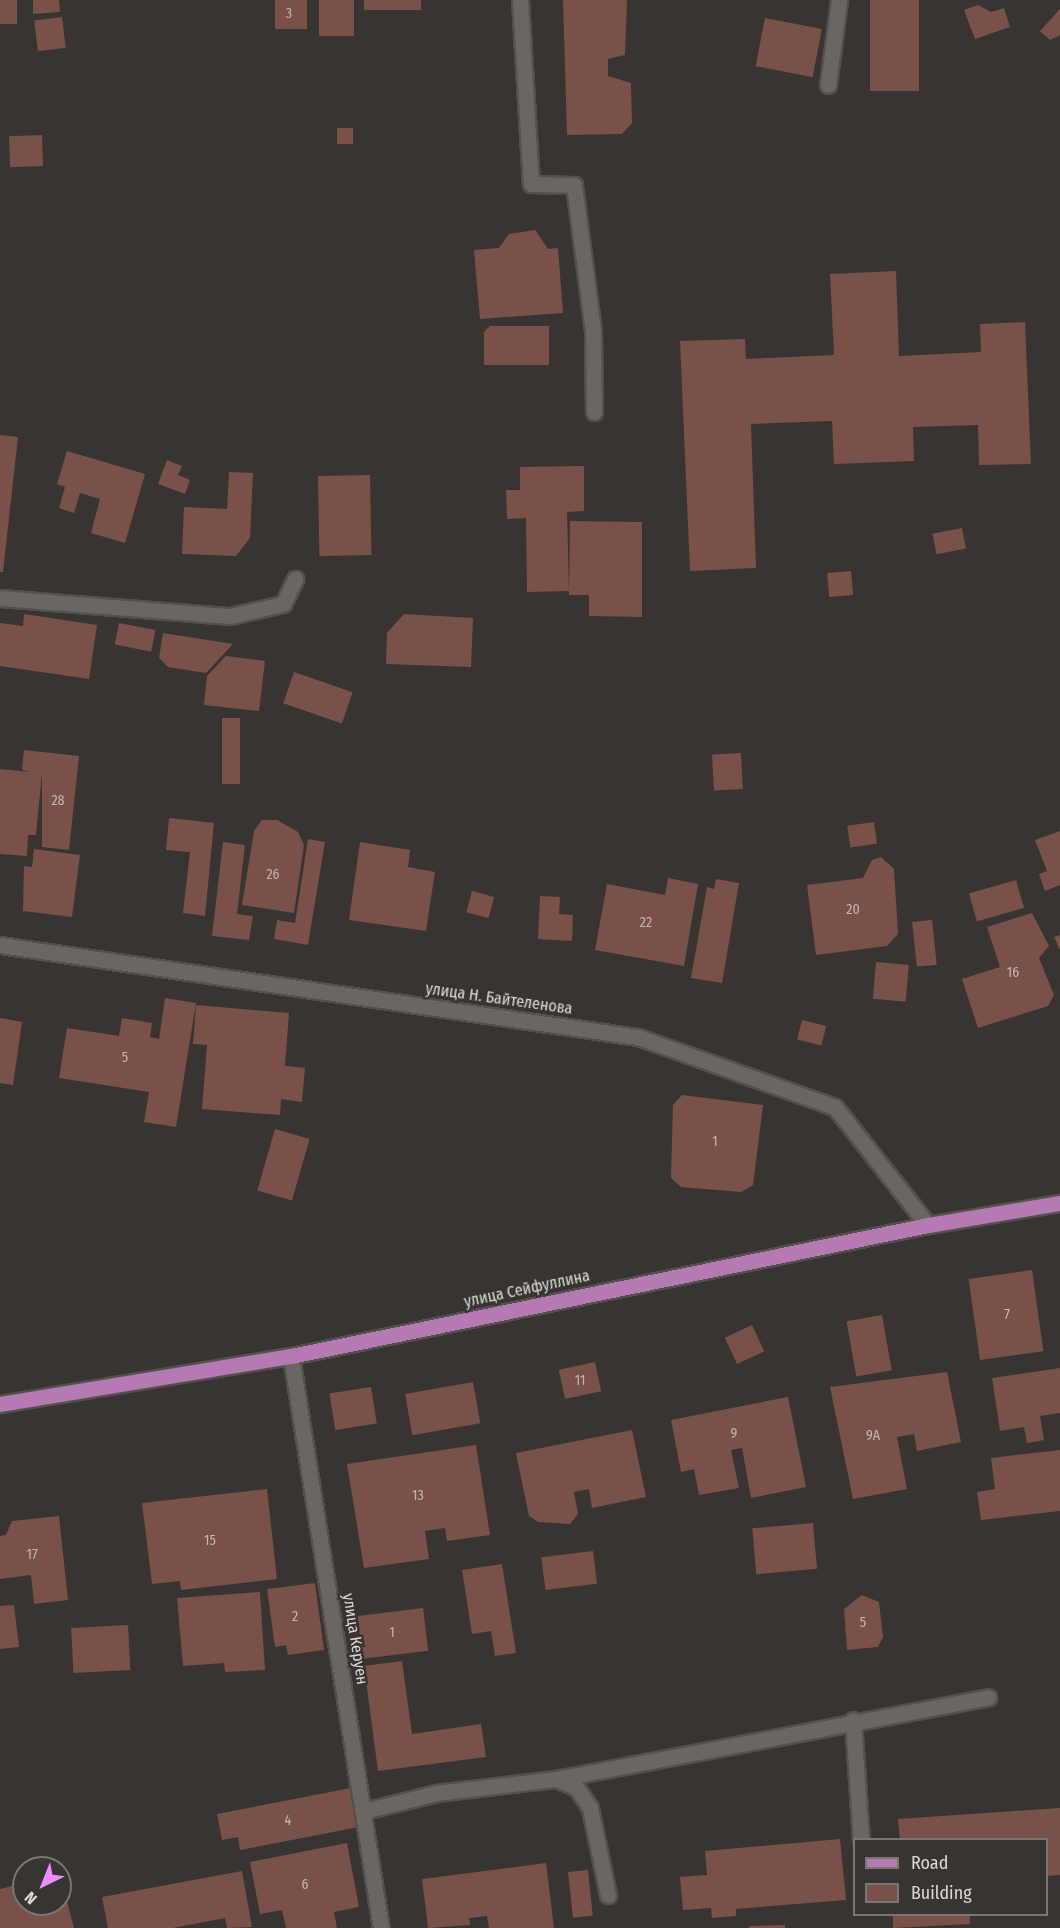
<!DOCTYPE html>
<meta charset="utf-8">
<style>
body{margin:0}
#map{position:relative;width:1060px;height:1928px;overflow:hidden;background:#383431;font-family:"Fira Sans Condensed",sans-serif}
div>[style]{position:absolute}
.building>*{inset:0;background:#795149;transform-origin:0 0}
.roads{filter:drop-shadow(2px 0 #54514d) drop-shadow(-2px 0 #54514d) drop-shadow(0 2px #54514d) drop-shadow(0 -2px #54514d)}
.service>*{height:15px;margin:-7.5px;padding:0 7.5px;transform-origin:7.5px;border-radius:7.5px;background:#6b6662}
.minor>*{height:15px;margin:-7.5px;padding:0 7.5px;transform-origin:7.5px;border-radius:7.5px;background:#6b6662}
.primary>*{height:15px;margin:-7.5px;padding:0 7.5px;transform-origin:7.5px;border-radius:7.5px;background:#b57ab1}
span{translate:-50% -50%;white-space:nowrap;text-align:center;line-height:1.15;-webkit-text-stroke:5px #383431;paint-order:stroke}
.number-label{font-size:14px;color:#c2b6b3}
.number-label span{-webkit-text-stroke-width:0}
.street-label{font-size:16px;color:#dbd8d6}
.legend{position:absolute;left:853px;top:1838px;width:195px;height:78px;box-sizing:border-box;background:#383431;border:2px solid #797673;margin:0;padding:8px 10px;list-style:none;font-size:18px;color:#dbd8d6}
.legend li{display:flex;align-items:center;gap:12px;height:30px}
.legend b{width:30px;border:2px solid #797673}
.north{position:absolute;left:12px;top:1856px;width:60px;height:60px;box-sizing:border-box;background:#383431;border:2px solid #797673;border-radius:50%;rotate:223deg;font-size:16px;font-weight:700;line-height:24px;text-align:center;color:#dbd8d6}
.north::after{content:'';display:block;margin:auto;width:21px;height:27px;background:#e98dfe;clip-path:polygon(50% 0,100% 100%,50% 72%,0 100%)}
</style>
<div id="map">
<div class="building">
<div style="left:0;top:0;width:17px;height:24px"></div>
<div style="clip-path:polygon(33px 0,59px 0,60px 12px,33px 14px)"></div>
<div style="left:275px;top:0;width:32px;height:29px"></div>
<div style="left:319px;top:0;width:35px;height:36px"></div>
<div style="left:364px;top:0;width:57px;height:10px"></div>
<div style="clip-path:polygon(563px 0,627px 0,625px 55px,608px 59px,608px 76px,631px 83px,632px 123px,622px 134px,567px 135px)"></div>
<div style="left:870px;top:0;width:49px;height:91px"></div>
<div style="clip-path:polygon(978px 5px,991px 12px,1004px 8px,1010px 27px,975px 39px,964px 10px)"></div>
<div style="clip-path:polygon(1060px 9px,1060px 35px,1050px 40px,1040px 31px)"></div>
<div style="left:62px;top:17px;width:31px;height:28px;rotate:83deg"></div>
<div style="left:765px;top:18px;width:58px;height:49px;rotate:11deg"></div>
<div style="left:337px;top:128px;width:16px;height:16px"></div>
<div style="left:42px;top:135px;width:31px;height:33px;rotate:88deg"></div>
<div style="clip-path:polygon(535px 230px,548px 249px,558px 248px,563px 313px,480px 319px,474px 250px,499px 248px,509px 234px)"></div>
<div style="clip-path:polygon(896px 271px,899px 356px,981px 352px,980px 324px,1025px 322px,1031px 464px,979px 465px,978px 425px,913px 427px,914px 461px,834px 464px,832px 421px,751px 424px,756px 568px,690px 571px,680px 341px,745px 339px,746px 359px,834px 355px,830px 274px)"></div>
<div style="clip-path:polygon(490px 326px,549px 326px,549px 365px,484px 365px,484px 332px)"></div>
<div style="clip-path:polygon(0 435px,18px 437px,3px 572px,0 572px)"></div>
<div style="clip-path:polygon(67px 451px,145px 474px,125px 543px,91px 533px,100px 499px,80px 493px,74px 513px,59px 508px,65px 487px,57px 484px)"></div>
<div style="clip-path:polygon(167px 460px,182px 466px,178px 475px,190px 480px,185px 494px,158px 484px)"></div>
<div style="clip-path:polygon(584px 466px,584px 511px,567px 512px,569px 591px,527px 592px,526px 518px,507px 519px,506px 490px,520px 490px,520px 467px)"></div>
<div style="clip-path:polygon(229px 472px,253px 473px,250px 538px,236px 556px,182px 554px,184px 507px,227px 509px)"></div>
<div style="left:370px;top:475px;width:80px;height:52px;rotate:89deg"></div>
<div style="clip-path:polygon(570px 521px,642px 522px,642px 617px,589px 616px,589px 595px,569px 595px)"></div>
<div style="left:962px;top:528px;width:21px;height:30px;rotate:79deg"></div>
<div style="left:851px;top:571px;width:24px;height:24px;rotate:85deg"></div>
<div style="clip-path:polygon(24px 614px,97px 625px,89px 679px,0 666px,0 623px,23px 626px)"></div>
<div style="clip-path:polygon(404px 614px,473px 618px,471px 667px,386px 664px,387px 633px)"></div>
<div style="left:119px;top:623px;width:37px;height:22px;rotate:11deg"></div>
<div style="clip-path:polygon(163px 633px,233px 644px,206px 673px,168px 667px,159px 658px)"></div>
<div style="clip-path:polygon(226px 656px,265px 661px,259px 711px,204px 705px,207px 676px)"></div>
<div style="left:294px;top:672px;width:62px;height:33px;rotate:19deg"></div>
<div style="left:222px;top:718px;width:18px;height:66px"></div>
<div style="clip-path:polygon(24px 750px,79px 756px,69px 850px,42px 847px,42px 772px,36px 835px,28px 835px,27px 856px,0 854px,0 769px,31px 772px,22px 770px)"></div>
<div style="left:741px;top:753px;width:36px;height:29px;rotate:87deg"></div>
<div style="clip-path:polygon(169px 818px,214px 823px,205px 916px,183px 913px,190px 852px,166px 850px)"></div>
<div style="clip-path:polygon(262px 820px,277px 820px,298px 832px,304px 845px,294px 913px,242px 905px,254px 831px)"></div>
<div style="left:874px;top:822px;width:22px;height:27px;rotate:82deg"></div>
<div style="clip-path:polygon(1060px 831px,1060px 885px,1045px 891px,1039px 874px,1047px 871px,1035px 840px)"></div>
<div style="clip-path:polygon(308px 839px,325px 842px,308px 945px,274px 939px,277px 920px,295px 923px)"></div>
<div style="clip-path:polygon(223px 842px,245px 845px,237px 914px,253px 916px,249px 940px,212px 936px)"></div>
<div style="clip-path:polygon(360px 842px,410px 850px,408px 867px,435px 872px,426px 931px,349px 920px)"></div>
<div style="clip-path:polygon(34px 849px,80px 855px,72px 917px,23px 911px,24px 866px,32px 867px)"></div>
<div style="clip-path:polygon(881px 857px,894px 869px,898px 934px,887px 946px,816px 955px,807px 885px,863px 878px,872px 860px)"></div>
<div style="clip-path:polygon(668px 878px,698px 884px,684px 966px,595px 950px,607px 884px,665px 895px)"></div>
<div style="clip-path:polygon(716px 879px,739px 883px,722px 983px,691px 978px,707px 887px,714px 889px)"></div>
<div style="left:1016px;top:880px;width:29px;height:49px;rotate:74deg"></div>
<div style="left:472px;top:891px;width:23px;height:22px;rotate:15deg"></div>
<div style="clip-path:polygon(540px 896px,560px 897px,559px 914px,573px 915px,572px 941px,538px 939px)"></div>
<div style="clip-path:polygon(1032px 913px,1049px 946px,1039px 958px,1054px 995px,1048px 1006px,978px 1028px,962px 979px,1000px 967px,987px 927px)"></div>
<div style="left:932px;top:920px;width:45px;height:20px;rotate:84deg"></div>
<div style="clip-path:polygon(1060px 935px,1060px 950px,1054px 937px)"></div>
<div style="left:876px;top:962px;width:33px;height:37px;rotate:5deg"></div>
<div style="clip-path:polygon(165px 998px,196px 1003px,176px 1127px,144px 1122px,149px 1092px,59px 1078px,67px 1028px,119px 1036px,122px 1018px,152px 1023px,150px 1037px,159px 1039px)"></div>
<div style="clip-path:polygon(196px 1005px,289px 1013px,285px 1066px,305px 1068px,302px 1102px,281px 1099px,280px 1115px,202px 1109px,207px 1045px,193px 1044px)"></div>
<div style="clip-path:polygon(0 1018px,22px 1022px,13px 1085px,0 1083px)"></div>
<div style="left:802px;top:1020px;width:25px;height:20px;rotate:14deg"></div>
<div style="clip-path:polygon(682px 1095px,763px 1105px,753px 1185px,741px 1192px,681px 1187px,671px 1178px,673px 1105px)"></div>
<div style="left:275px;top:1129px;width:36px;height:64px;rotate:16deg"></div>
<div style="left:1032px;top:1270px;width:82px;height:64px;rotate:82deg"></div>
<div style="left:882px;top:1315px;width:56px;height:36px;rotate:80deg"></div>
<div style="left:752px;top:1325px;width:29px;height:30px;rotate:65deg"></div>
<div style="left:595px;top:1362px;width:30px;height:37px;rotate:78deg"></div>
<div style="clip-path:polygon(1060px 1368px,1060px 1413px,1040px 1416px,1044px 1440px,1027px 1443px,1024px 1427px,1000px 1431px,992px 1378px)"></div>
<div style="clip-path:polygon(947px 1372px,961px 1442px,917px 1451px,914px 1434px,897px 1437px,907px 1489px,853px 1499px,830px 1387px)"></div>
<div style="left:473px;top:1382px;width:42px;height:69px;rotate:80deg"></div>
<div style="left:371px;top:1387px;width:37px;height:42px;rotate:81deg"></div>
<div style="clip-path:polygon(788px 1397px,806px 1487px,751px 1498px,742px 1448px,731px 1450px,739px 1488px,699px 1495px,694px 1469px,681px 1472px,671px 1420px)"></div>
<div style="clip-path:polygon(632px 1430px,646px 1497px,592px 1508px,589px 1489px,574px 1492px,578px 1514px,570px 1524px,538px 1522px,529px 1516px,516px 1453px)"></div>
<div style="clip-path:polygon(476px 1445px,490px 1535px,447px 1541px,445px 1528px,425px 1531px,429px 1559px,364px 1568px,347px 1464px)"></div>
<div style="clip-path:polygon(1060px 1450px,1060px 1511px,981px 1520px,977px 1492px,995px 1489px,991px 1458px)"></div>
<div style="clip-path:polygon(267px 1489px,277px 1579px,181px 1590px,180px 1581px,152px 1584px,142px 1503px)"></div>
<div style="clip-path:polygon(59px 1516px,68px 1600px,34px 1604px,31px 1575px,0 1579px,0 1536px,6px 1535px,12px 1521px)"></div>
<div style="left:813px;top:1523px;width:46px;height:61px;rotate:85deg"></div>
<div style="left:593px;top:1551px;width:33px;height:52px;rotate:83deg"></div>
<div style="clip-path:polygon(502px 1564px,516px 1653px,495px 1656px,491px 1631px,472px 1634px,462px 1570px)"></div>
<div style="clip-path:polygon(315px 1583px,324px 1650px,288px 1655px,286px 1645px,275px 1647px,267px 1589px)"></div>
<div style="clip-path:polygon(260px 1592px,265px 1670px,225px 1672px,224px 1663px,183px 1666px,177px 1598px)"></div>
<div style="clip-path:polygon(862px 1595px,879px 1602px,883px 1637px,878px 1647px,847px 1650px,844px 1609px)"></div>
<div style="clip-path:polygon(14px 1605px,19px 1647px,0 1649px,0 1606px)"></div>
<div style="left:423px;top:1608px;width:43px;height:66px;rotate:83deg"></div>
<div style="left:128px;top:1625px;width:45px;height:57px;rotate:87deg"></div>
<div style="clip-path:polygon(402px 1661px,412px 1734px,481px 1724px,486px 1757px,378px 1771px,364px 1666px)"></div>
<div style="clip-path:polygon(351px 1788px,359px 1827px,240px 1850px,238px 1837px,222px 1840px,217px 1814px)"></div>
<div style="clip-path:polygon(1060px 1808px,1060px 1875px,1046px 1876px,1046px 1840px,900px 1840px,898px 1819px)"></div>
<div style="clip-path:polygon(840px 1839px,846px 1900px,736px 1909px,736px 1916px,712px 1918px,711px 1908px,683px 1910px,680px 1877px,707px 1875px,705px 1851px)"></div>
<div style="clip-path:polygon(347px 1843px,359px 1907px,334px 1912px,337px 1928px,286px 1928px,282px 1910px,260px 1914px,250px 1862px)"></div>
<div style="clip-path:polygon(546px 1863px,554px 1928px,489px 1928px,487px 1916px,469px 1918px,470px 1925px,428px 1928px,422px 1879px)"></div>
<div style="left:588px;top:1870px;width:46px;height:20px;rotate:84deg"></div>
<div style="clip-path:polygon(242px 1871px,252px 1927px,227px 1928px,225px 1918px,173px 1928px,108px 1928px,102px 1897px)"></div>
<div style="clip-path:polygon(60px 1875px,74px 1928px,0 1928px,0 1889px,24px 1883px,24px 1904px,60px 1904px)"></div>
<div style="clip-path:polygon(893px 1914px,970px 1914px,970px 1924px,893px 1928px)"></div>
<div style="clip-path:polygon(785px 1925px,785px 1928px,749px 1928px,749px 1926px)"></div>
</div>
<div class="roads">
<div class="service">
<div style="left:0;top:598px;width:231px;rotate:4.5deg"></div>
<div style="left:230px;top:616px;width:54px;rotate:-12.8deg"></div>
<div style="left:283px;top:604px;width:28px;rotate:-64deg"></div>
<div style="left:853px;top:1720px;width:120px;rotate:86.2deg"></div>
<div style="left:556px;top:1779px;width:440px;rotate:-10.7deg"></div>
<div style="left:364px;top:1811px;width:74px;rotate:-14deg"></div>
<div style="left:436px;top:1793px;width:121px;rotate:-6.7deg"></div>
<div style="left:556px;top:1779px;width:22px;rotate:22deg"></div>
<div style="left:576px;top:1787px;width:25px;rotate:56deg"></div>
<div style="left:590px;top:1808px;width:89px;rotate:78.3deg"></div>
</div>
<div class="minor">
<div style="left:520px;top:0;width:184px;rotate:86.6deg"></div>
<div style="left:531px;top:184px;width:43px;rotate:1.3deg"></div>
<div style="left:574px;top:185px;width:148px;rotate:82.6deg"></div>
<div style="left:593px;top:332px;width:80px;rotate:89.3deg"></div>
<div style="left:828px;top:85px;width:86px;rotate:-82.6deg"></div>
<div style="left:0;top:945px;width:645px;rotate:8.21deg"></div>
<div style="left:638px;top:1037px;width:209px;rotate:19.6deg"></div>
<div style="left:835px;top:1107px;width:150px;rotate:51.8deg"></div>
<div style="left:291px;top:1356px;width:579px;rotate:81.06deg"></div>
</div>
<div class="primary">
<div style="left:0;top:1404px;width:295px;rotate:-9.4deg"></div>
<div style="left:291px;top:1356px;width:650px;rotate:-11.62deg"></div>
<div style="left:928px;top:1225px;width:134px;rotate:-9.5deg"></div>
</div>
</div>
<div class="number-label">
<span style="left:289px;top:14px">3</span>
<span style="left:58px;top:801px">28</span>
<span style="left:273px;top:875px">26</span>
<span style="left:853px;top:910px">20</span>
<span style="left:646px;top:923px">22</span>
<span style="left:1013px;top:973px">16</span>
<span style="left:125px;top:1058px">5</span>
<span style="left:715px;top:1142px">1</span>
<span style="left:1007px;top:1315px">7</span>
<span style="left:580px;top:1381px">11</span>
<span style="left:734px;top:1434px">9</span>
<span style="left:873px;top:1436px">9А</span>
<span style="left:418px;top:1496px">13</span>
<span style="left:210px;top:1541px">15</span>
<span style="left:32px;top:1555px">17</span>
<span style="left:295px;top:1617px">2</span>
<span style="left:863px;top:1623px">5</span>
<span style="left:392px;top:1633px">1</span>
<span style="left:288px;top:1821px">4</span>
<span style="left:305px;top:1885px">6</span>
</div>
<div class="street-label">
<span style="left:499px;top:999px;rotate:8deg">улица Н. Байтеленова</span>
<span style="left:527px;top:1289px;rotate:-12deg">улица Сейфуллина</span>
<span style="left:355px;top:1639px;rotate:81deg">улица Керуен</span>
</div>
<ul class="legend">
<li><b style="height:8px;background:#b57ab1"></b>Road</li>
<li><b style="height:16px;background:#795149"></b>Building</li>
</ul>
<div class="north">N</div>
</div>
